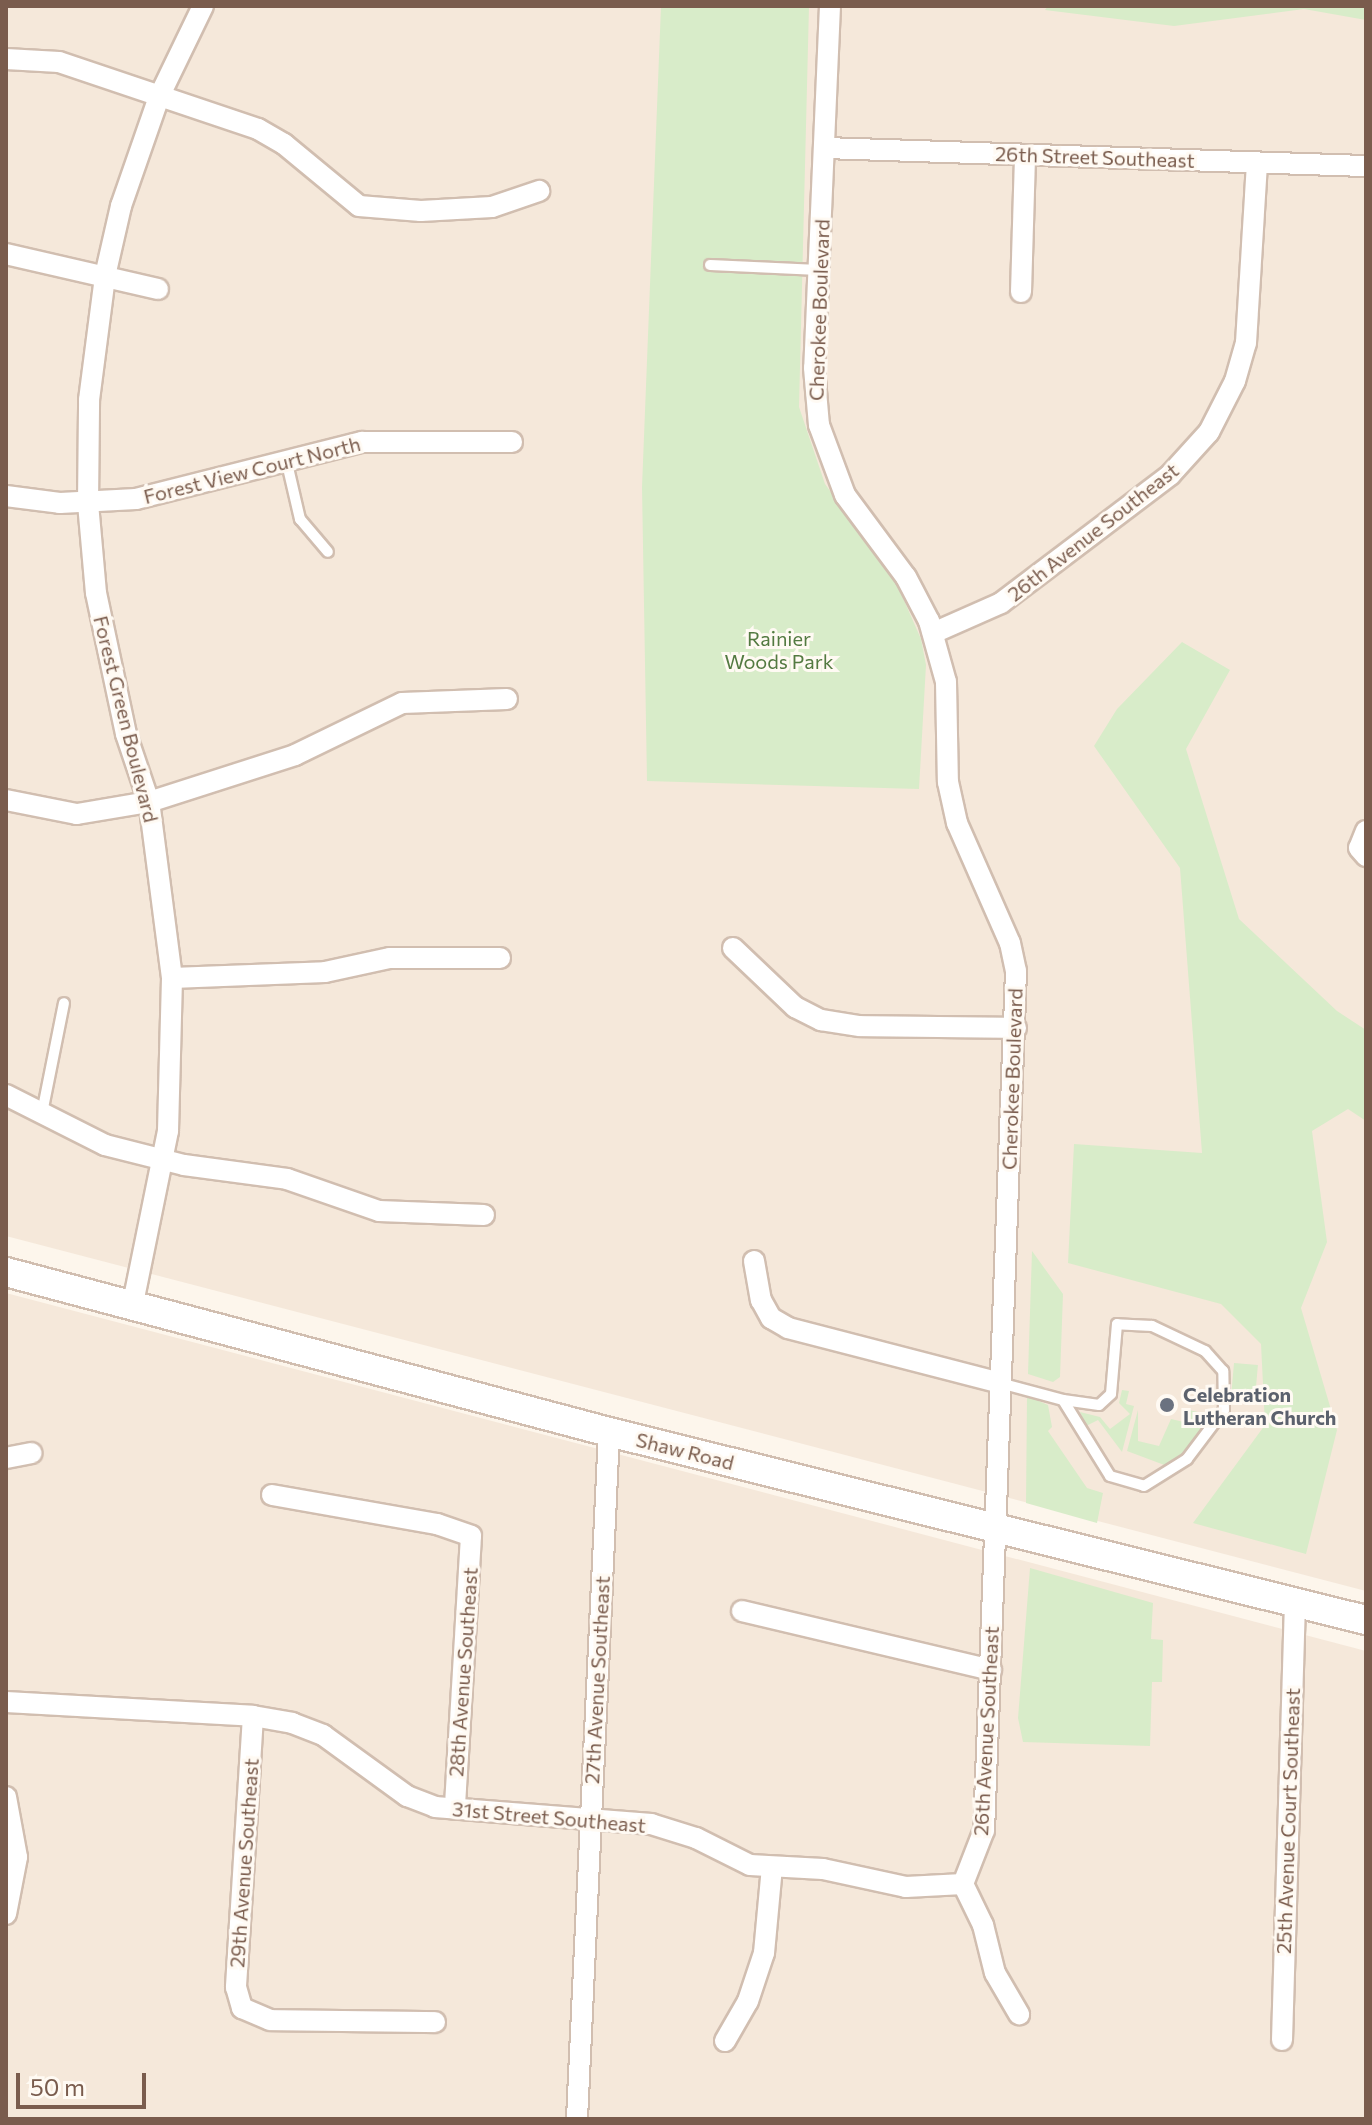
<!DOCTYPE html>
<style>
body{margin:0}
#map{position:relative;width:1372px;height:2125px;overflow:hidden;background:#fdf6ec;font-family:Commissioner,sans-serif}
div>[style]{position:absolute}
.residential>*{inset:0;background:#f5e8da}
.green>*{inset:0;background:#d8ecc9;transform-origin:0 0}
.roads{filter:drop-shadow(2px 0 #d1beb0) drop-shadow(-2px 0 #d1beb0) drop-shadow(0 2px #d1beb0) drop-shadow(0 -2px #d1beb0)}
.lane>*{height:10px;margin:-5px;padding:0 5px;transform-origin:5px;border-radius:5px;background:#fff}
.street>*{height:20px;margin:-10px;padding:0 10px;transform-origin:10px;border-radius:10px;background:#fff}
.secondary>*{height:28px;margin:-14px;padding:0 14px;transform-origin:14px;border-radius:14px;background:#fff}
.dots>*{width:22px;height:22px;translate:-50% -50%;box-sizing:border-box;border:4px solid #fffaf3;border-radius:50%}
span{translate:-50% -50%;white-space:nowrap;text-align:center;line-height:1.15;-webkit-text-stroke:6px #fffaf3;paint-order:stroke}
.street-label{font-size:20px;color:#7a5c4d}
.park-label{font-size:20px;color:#537a41}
.worship-label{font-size:20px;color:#5b616d;font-weight:700}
.left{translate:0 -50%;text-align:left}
.frame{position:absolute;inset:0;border:8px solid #7a5c4d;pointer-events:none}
.scale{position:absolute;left:16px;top:2073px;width:130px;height:36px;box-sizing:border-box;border:4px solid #7a5c4d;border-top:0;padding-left:10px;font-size:24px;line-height:28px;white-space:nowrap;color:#7a5c4d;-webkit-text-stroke:6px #fffaf3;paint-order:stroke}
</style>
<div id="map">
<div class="residential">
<div style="clip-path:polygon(6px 6px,1366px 6px,1366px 1591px,6px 1236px)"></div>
<div style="clip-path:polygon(6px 1293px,1366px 1651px,1366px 2119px,6px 2119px)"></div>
</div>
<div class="green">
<div style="clip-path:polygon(661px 6px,809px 6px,799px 407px,825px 484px,896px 582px,921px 639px,926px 665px,919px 789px,647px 781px,642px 487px)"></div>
<div style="clip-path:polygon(1048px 6px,1366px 6px,1366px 20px,1304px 9px,1174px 26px,1045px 10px)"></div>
<div style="clip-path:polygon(1182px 642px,1230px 670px,1186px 749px,1239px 919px,1337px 1011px,1366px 1030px,1366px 1121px,1348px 1109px,1312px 1131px,1327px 1242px,1301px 1308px,1337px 1430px,1306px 1554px,1193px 1523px,1265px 1425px,1261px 1344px,1221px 1304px,1068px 1263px,1074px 1144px,1202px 1153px,1180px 868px,1094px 746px,1117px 709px)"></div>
<div style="clip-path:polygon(1032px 1251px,1063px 1294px,1060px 1377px,1053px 1382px,1028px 1374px)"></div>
<div style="left:1234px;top:1363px;width:24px;height:38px;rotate:5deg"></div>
<div style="clip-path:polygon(1122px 1390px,1129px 1391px,1126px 1404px,1134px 1406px,1122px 1452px,1098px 1420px,1086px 1426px,1080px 1412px,1100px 1417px,1110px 1429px,1130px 1414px,1119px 1403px)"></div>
<div style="clip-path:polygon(1027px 1396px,1048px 1405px,1052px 1427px,1048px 1431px,1087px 1488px,1103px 1493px,1097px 1523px,1026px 1503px)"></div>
<div style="clip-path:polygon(1138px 1410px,1138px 1441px,1159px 1446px,1171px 1419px,1184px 1422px,1189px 1410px,1202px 1413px,1208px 1425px,1183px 1458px,1167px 1466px,1127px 1451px)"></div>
<div style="clip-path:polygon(1030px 1568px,1153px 1603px,1151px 1639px,1163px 1640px,1162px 1682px,1152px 1682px,1150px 1746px,1023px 1742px,1018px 1718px)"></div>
</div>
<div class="roads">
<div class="lane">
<div style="left:710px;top:265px;width:109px;rotate:2.6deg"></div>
<div style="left:286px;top:459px;width:62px;rotate:76.9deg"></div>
<div style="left:300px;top:519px;width:43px;rotate:49.7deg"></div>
<div style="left:42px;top:1113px;width:112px;rotate:-78.7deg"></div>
<div style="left:1000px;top:1383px;width:65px;rotate:15.1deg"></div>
<div style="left:1063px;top:1400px;width:89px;rotate:58.3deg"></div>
<div style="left:1110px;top:1476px;width:35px;rotate:16deg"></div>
<div style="left:1144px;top:1486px;width:51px;rotate:-32.1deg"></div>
<div style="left:1187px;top:1459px;width:61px;rotate:-52.9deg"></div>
<div style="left:1224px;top:1410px;width:39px;rotate:-91deg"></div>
<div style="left:1223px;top:1371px;width:27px;rotate:-132deg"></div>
<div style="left:1205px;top:1351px;width:59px;rotate:-154.7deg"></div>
<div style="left:1152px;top:1326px;width:35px;rotate:-177deg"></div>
<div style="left:1117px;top:1324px;width:70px;rotate:94.9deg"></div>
<div style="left:1111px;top:1394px;width:16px;rotate:137deg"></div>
<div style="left:1099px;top:1405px;width:36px;rotate:-172deg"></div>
</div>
<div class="street">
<div style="left:830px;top:6px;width:362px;rotate:92.5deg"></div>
<div style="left:814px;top:368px;width:57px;rotate:85deg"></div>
<div style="left:819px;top:425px;width:75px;rotate:69.6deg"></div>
<div style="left:845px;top:495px;width:102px;rotate:53.4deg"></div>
<div style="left:906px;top:577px;width:50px;rotate:62.4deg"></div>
<div style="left:929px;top:621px;width:63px;rotate:74.4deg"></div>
<div style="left:946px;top:682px;width:100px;rotate:88.9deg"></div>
<div style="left:948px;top:782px;width:42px;rotate:77.6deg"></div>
<div style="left:957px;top:823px;width:131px;rotate:66.2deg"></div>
<div style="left:1010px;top:943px;width:29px;rotate:78deg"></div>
<div style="left:1016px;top:971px;width:860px;rotate:92.13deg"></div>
<div style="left:984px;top:1830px;width:58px;rotate:111.3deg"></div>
<div style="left:963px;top:1884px;width:46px;rotate:64deg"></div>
<div style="left:983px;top:1925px;width:49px;rotate:76deg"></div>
<div style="left:995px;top:1973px;width:48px;rotate:59.7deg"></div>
<div style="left:6px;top:59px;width:53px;rotate:3.2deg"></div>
<div style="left:59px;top:62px;width:210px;rotate:18.6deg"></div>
<div style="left:258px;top:129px;width:30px;rotate:30deg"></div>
<div style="left:284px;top:144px;width:97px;rotate:39.6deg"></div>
<div style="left:359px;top:206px;width:62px;rotate:4.6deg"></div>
<div style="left:421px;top:211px;width:71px;rotate:-3.2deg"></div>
<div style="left:492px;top:207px;width:50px;rotate:-18.8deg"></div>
<div style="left:825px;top:148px;width:541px;rotate:1.91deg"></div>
<div style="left:6px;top:254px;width:156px;rotate:13deg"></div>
<div style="left:1021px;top:292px;width:137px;rotate:-88.3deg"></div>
<div style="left:6px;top:496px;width:54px;rotate:7.4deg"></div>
<div style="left:60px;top:503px;width:76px;rotate:-3deg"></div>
<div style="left:136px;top:499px;width:233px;rotate:-14.2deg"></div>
<div style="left:362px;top:442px;width:150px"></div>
<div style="left:933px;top:633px;width:74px;rotate:-23.8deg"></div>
<div style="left:1001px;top:603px;width:212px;rotate:-37.1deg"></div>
<div style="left:1170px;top:475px;width:58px;rotate:-47.8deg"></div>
<div style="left:1209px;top:432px;width:57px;rotate:-63deg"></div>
<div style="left:1235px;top:381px;width:40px;rotate:-74deg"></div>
<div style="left:1246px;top:343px;width:180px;rotate:-86.5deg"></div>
<div style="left:6px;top:800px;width:72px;rotate:11.2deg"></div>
<div style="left:77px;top:814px;width:73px;rotate:-9.5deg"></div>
<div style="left:149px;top:802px;width:153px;rotate:-17.8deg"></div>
<div style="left:295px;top:755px;width:119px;rotate:-25.9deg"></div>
<div style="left:402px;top:703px;width:105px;rotate:-2.2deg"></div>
<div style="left:1366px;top:831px;width:18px;rotate:112deg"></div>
<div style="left:1359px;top:848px;width:11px;rotate:49deg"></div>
<div style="left:733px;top:948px;width:86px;rotate:43.6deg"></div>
<div style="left:795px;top:1007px;width:29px;rotate:27deg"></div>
<div style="left:821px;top:1020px;width:39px;rotate:9deg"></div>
<div style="left:860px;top:1026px;width:156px;rotate:0.7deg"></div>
<div style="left:172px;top:978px;width:153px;rotate:-2.2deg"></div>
<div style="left:325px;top:972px;width:66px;rotate:-12.2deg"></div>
<div style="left:390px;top:958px;width:110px"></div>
<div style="left:6px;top:1095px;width:111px;rotate:26.8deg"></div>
<div style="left:105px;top:1145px;width:81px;rotate:14.2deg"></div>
<div style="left:184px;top:1165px;width:104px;rotate:7.7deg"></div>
<div style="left:287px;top:1179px;width:97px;rotate:19.2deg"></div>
<div style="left:379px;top:1211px;width:105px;rotate:2.2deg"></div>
<div style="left:754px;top:1261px;width:40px;rotate:80deg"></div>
<div style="left:761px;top:1300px;width:21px;rotate:61deg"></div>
<div style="left:771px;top:1318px;width:20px;rotate:30deg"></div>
<div style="left:788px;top:1328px;width:219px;rotate:14.5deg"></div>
<div style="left:133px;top:1303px;width:176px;rotate:-78.5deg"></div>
<div style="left:168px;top:1131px;width:153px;rotate:-88.5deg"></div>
<div style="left:172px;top:978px;width:177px;rotate:-97.4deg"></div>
<div style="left:149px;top:802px;width:72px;rotate:-108.7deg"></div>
<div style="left:126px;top:734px;width:144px;rotate:-102deg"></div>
<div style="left:96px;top:593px;width:89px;rotate:-95.1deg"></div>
<div style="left:88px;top:504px;width:104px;rotate:-89.4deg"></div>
<div style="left:89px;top:400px;width:125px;rotate:-82.6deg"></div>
<div style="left:105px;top:276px;width:72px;rotate:-77.1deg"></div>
<div style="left:121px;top:206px;width:115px;rotate:-70.8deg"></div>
<div style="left:159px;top:97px;width:101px;rotate:-64.2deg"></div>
<div style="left:6px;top:1458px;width:26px;rotate:-11deg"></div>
<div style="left:272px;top:1495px;width:168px;rotate:10deg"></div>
<div style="left:437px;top:1524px;width:36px;rotate:19deg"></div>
<div style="left:471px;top:1536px;width:273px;rotate:93.4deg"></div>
<div style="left:742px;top:1611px;width:256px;rotate:13.3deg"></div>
<div style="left:6px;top:1702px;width:247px;rotate:3.2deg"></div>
<div style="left:253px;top:1716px;width:40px;rotate:10deg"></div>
<div style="left:292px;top:1723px;width:33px;rotate:21deg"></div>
<div style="left:323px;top:1735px;width:104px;rotate:36deg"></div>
<div style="left:407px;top:1796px;width:30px;rotate:21deg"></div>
<div style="left:435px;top:1807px;width:217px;rotate:4.5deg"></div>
<div style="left:651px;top:1824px;width:47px;rotate:17.3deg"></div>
<div style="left:696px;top:1838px;width:60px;rotate:26.6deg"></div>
<div style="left:750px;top:1865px;width:73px;rotate:3.1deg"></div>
<div style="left:823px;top:1869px;width:85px;rotate:12.2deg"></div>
<div style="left:906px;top:1887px;width:57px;rotate:-3deg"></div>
<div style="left:253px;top:1716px;width:272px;rotate:93.6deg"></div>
<div style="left:236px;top:1987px;width:22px;rotate:74deg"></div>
<div style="left:242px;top:2008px;width:30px;rotate:23deg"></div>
<div style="left:270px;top:2020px;width:165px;rotate:0.7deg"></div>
<div style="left:6px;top:1797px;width:61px;rotate:79.6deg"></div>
<div style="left:17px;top:1857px;width:58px;rotate:100.9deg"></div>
<div style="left:1282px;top:2040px;width:437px;rotate:-88.3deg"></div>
<div style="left:725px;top:2041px;width:46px;rotate:-60.1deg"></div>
<div style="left:748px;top:2001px;width:51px;rotate:-71.6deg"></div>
<div style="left:764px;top:1953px;width:86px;rotate:-84.7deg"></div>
<div style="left:577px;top:2119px;width:688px;rotate:-87.33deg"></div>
</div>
<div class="secondary">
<div style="left:6px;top:1272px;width:624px;rotate:14.86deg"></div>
<div style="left:609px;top:1432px;width:780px;rotate:13.95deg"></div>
</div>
</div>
<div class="dots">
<div style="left:1167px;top:1405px;background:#6b7280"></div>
</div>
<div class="street-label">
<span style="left:1095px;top:157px;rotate:2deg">26th Street Southeast</span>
<span style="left:819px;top:310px;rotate:-88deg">Cherokee Boulevard</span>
<span style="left:252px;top:470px;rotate:-14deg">Forest View Court North</span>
<span style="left:1093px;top:532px;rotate:-38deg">26th Avenue Southeast</span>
<span style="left:126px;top:719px;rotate:76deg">Forest Green Boulevard</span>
<span style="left:1012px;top:1079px;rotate:-88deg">Cherokee Boulevard</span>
<span style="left:685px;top:1451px;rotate:14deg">Shaw Road</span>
<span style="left:463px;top:1672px;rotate:-86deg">28th Avenue Southeast</span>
<span style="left:597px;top:1680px;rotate:-87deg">27th Avenue Southeast</span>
<span style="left:986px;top:1731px;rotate:-87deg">26th Avenue Southeast</span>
<span style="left:549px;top:1817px;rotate:5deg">31st Street Southeast</span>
<span style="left:1288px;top:1821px;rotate:-88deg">25th Avenue Court Southeast</span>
<span style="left:244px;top:1863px;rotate:-86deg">29th Avenue Southeast</span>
</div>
<div class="park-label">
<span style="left:779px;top:650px">Rainier<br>Woods Park</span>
</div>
<div class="worship-label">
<span class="left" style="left:1183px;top:1406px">Celebration<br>Lutheran Church</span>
</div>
<div class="frame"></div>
<div class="scale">50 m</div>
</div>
